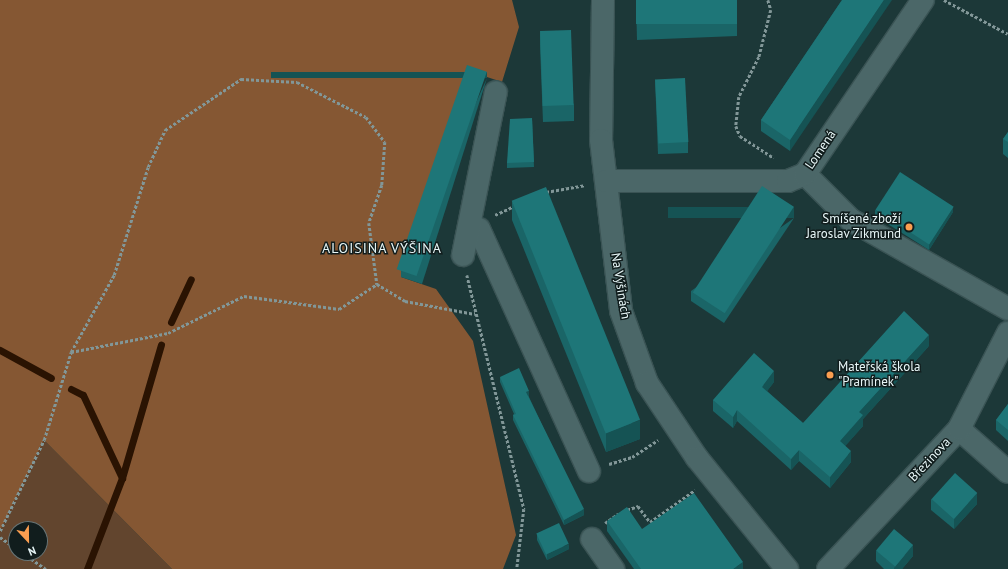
<!DOCTYPE html>
<meta charset="utf-8">
<style>
body{margin:0}
#map{position:relative;width:1008px;height:569px;overflow:hidden;background:#1c3838;font-family:"PT Sans",sans-serif}
div>[style]{position:absolute}
.green>*{inset:0;background:#62452e}
.forest>*{inset:0;background:#855733}
.stream>*{height:7px;margin:-3.5px;padding:0 3.5px;transform-origin:3.5px;border-radius:3.5px;background:#2a1302}
.path>*{height:2.5px;margin-top:-1.25px;transform-origin:0;background:repeating-linear-gradient(90deg,#829798 0 3px,transparent 0 5px)}
.roads{filter:drop-shadow(1px 0 #3a5354) drop-shadow(-1px 0 #3a5354) drop-shadow(0 1px #3a5354) drop-shadow(0 -1px #3a5354)}
.minor>*{height:22px;margin:-11px;padding:0 11px;transform-origin:11px;border-radius:11px;background:#4b6768}
.wall>*{inset:0;background:#1a6567}
.shaded-wall>*{inset:0;background:#155354;transform-origin:0 0}
.building>*{inset:0;background:#1e7678;transform-origin:0 0}
.dots>*{width:11px;height:11px;translate:-50% -50%;box-sizing:border-box;border:2px solid #111d1d;border-radius:50%}
span{translate:-50% -50%;white-space:nowrap;text-align:center;line-height:1.15;-webkit-text-stroke:3px #111d1d;paint-order:stroke}
.street-label{font-size:13px;color:#e8f7f8}
.poi-label{font-size:13px;color:#e8f7f8}
.right{translate:-100% -50%;text-align:right}
.left{translate:0 -50%;text-align:left}
.neighbourhood-label{font-size:14px;color:#e8f7f8;letter-spacing:1px}
.north{position:absolute;left:8px;top:521px;width:40px;height:40px;box-sizing:border-box;background:#111d1d;border:1px solid #677475;border-radius:50%;rotate:158deg;font-size:11px;font-weight:700;line-height:16px;text-align:center;color:#e8f7f8}
.north::after{content:'';display:block;margin:auto;width:14px;height:18px;background:#fb9e50;clip-path:polygon(50% 0,100% 100%,50% 72%,0 100%)}
</style>
<div id="map">
<div class="green">
<div style="clip-path:polygon(evenodd,44px 440px,172px 569px,0 569px,0 531px,44px 440px,16px 529px,40px 529px,40px 553px,16px 553px,16px 529px)"></div>
</div>
<div class="forest">
<div style="clip-path:polygon(0 0,512px 0,519px 27px,502px 82px,466px 70px,401px 277px,436px 289px,473px 341px,516px 535px,503px 569px,172px 569px,44px 440px,0 531px)"></div>
</div>
<div class="stream">
<div style="left:171px;top:322px;width:47px;rotate:-65.1deg"></div>
<div style="left:0;top:350px;width:58px;rotate:28.8deg"></div>
<div style="left:71px;top:389px;width:13px;rotate:27deg"></div>
<div style="left:83px;top:395px;width:92px;rotate:64.8deg"></div>
<div style="left:87px;top:569px;width:97px;rotate:-69deg"></div>
<div style="left:122px;top:478px;width:139px;rotate:-73.7deg"></div>
</div>
<div class="path">
<div style="left:768px;top:0;width:10px;rotate:73deg"></div>
<div style="left:771px;top:10px;width:49px;rotate:104.3deg"></div>
<div style="left:759px;top:57px;width:45px;rotate:116.6deg"></div>
<div style="left:739px;top:97px;width:29px;rotate:96deg"></div>
<div style="left:736px;top:126px;width:11px;rotate:68deg"></div>
<div style="left:740px;top:136px;width:40px;rotate:32.9deg"></div>
<div style="left:944px;top:0;width:72px;rotate:28deg"></div>
<div style="left:546px;top:192px;width:39px;rotate:-10deg"></div>
<div style="left:495px;top:215px;width:21px;rotate:-25deg"></div>
<div style="left:467px;top:275px;width:241px;rotate:76.3deg"></div>
<div style="left:524px;top:509px;width:60px;rotate:96.7deg"></div>
<div style="left:71px;top:352px;width:99px;rotate:-11.1deg"></div>
<div style="left:168px;top:333px;width:85px;rotate:-26deg"></div>
<div style="left:244px;top:296px;width:96px;rotate:7.8deg"></div>
<div style="left:339px;top:309px;width:45px;rotate:-33.3deg"></div>
<div style="left:609px;top:464px;width:24px;rotate:-17deg"></div>
<div style="left:632px;top:457px;width:31px;rotate:-33deg"></div>
<div style="left:627px;top:510px;width:12px;rotate:-20deg"></div>
<div style="left:638px;top:506px;width:20px;rotate:53deg"></div>
<div style="left:650px;top:522px;width:55px;rotate:-35.4deg"></div>
<div style="left:605px;top:523px;width:16px;rotate:-35deg"></div>
<div style="left:0;top:531px;width:101px;rotate:-64.2deg"></div>
<div style="left:44px;top:440px;width:92px;rotate:-72.9deg"></div>
<div style="left:71px;top:352px;width:88px;rotate:-60.8deg"></div>
<div style="left:114px;top:275px;width:113px;rotate:-72.5deg"></div>
<div style="left:148px;top:167px;width:41px;rotate:-65.3deg"></div>
<div style="left:165px;top:130px;width:92px;rotate:-33.9deg"></div>
<div style="left:241px;top:79px;width:56px;rotate:3.1deg"></div>
<div style="left:297px;top:82px;width:77px;rotate:26.9deg"></div>
<div style="left:366px;top:117px;width:31px;rotate:53deg"></div>
<div style="left:385px;top:142px;width:43px;rotate:94deg"></div>
<div style="left:382px;top:185px;width:40px;rotate:108.9deg"></div>
<div style="left:369px;top:223px;width:62px;rotate:82.5deg"></div>
<div style="left:377px;top:284px;width:33px;rotate:31deg"></div>
<div style="left:405px;top:301px;width:71px;rotate:10.5deg"></div>
<div style="left:0;top:537px;width:19px;rotate:35deg"></div>
<div style="left:23px;top:553px;width:28px;rotate:35deg"></div>
</div>
<div class="roads">
<div class="minor">
<div style="left:603px;top:0;width:140px;rotate:90.8deg"></div>
<div style="left:601px;top:140px;width:172px;rotate:83.3deg"></div>
<div style="left:621px;top:311px;width:77px;rotate:70.1deg"></div>
<div style="left:647px;top:383px;width:90px;rotate:56.3deg"></div>
<div style="left:697px;top:458px;width:143px;rotate:51deg"></div>
<div style="left:805px;top:174px;width:65px;rotate:45deg"></div>
<div style="left:851px;top:220px;width:180px;rotate:29.5deg"></div>
<div style="left:606px;top:181px;width:182px"></div>
<div style="left:788px;top:181px;width:18px;rotate:-22deg"></div>
<div style="left:805px;top:174px;width:210px;rotate:-55.9deg"></div>
<div style="left:479px;top:229px;width:266px;rotate:65.6deg"></div>
<div style="left:463px;top:255px;width:166px;rotate:-78.6deg"></div>
<div style="left:959px;top:429px;width:65px;rotate:41.3deg"></div>
<div style="left:592px;top:539px;width:37px;rotate:55deg"></div>
<div style="left:828px;top:569px;width:192px;rotate:-46.9deg"></div>
<div style="left:959px;top:429px;width:108px;rotate:-63deg"></div>
</div>
</div>
<div class="wall">
<div style="clip-path:polygon(636px 0,737px 21px,737px 36px,637px 40px)"></div>
<div style="clip-path:polygon(842px 0,790px 151px,761px 131px,761px 120px)"></div>
<div style="clip-path:polygon(540px 32px,574px 105px,574px 121px,543px 122px,540px 47px)"></div>
<div style="clip-path:polygon(487px 78px,422px 284px,401px 277px,401px 271px)"></div>
<div style="clip-path:polygon(655px 79px,688px 142px,688px 153px,658px 154px)"></div>
<div style="clip-path:polygon(532px 118px,534px 167px,507px 168px,507px 163px)"></div>
<div style="clip-path:polygon(1008px 132px,1008px 158px,1003px 154px,1003px 139px)"></div>
<div style="clip-path:polygon(512px 201px,640px 439px,606px 452px,512px 220px)"></div>
<div style="clip-path:polygon(875px 210px,953px 212px,929px 250px,875px 216px)"></div>
<div style="clip-path:polygon(794px 218px,724px 323px,691px 301px,691px 291px)"></div>
<div style="clip-path:polygon(929px 346px,863px 419px,863px 426px,845px 446px,851px 462px,830px 488px,799px 461px,791px 470px,737px 421px,733px 428px,713px 411px,713px 400px,774px 382px,767px 391px,803px 423px)"></div>
<div style="clip-path:polygon(500px 377px,529px 396px,529px 397px,584px 515px,564px 525px,513px 420px,513px 415px,514px 414px,500px 382px)"></div>
<div style="clip-path:polygon(1008px 404px,1008px 441px,996px 430px,996px 420px)"></div>
<div style="clip-path:polygon(931px 499px,977px 504px,954px 529px,931px 510px)"></div>
<div style="clip-path:polygon(607px 521px,642px 529px,743px 569px,634px 569px,607px 531px)"></div>
<div style="clip-path:polygon(537px 534px,569px 549px,547px 560px,537px 540px)"></div>
<div style="clip-path:polygon(876px 551px,913px 556px,902px 569px,884px 569px,876px 561px)"></div>
</div>
<div class="shaded-wall">
<div style="clip-path:polygon(884px 0,892px 0,790px 151px,790px 140px)"></div>
<div style="left:487px;top:72px;width:6px;height:216px;rotate:90deg"></div>
<div style="left:794px;top:207px;width:11px;height:126px;rotate:90deg"></div>
<div style="clip-path:polygon(953px 207px,953px 212px,929px 250px,929px 244px)"></div>
<div style="clip-path:polygon(929px 335px,929px 346px,863px 419px,863px 426px,840px 452px,840px 441px,859px 412px)"></div>
<div style="clip-path:polygon(774px 371px,774px 382px,762px 398px,762px 387px)"></div>
<div style="clip-path:polygon(529px 391px,529px 396px,526px 398px,526px 392px)"></div>
<div style="clip-path:polygon(737px 410px,737px 421px,733px 428px,733px 417px)"></div>
<div style="clip-path:polygon(640px 420px,640px 439px,606px 452px,606px 433px)"></div>
<div style="clip-path:polygon(799px 450px,799px 461px,791px 470px,791px 459px)"></div>
<div style="clip-path:polygon(851px 451px,851px 462px,830px 488px,830px 477px)"></div>
<div style="clip-path:polygon(977px 493px,977px 504px,954px 529px,954px 519px)"></div>
<div style="clip-path:polygon(584px 509px,584px 515px,564px 525px,564px 520px)"></div>
<div style="clip-path:polygon(569px 544px,569px 549px,547px 560px,547px 554px)"></div>
<div style="clip-path:polygon(913px 545px,913px 556px,902px 569px,894px 569px,894px 568px)"></div>
<div style="clip-path:polygon(743px 562px,743px 569px,733px 569px)"></div>
</div>
<div class="building">
<div style="left:636px;top:0;width:101px;height:24px"></div>
<div style="clip-path:polygon(842px 0,884px 0,790px 140px,761px 120px)"></div>
<div style="left:571px;top:30px;width:75px;height:31px;rotate:88deg"></div>
<div style="left:467px;top:65px;width:21px;height:216px;rotate:19deg"></div>
<div style="left:685px;top:78px;width:64px;height:30px;rotate:87deg"></div>
<div style="clip-path:polygon(532px 118px,534px 162px,507px 163px,510px 119px)"></div>
<div style="clip-path:polygon(1008px 132px,1008px 142px,1003px 139px)"></div>
<div style="left:900px;top:172px;width:64px;height:45px;rotate:33deg"></div>
<div style="left:762px;top:186px;width:38px;height:127px;rotate:33deg"></div>
<div style="left:546px;top:187px;width:251px;height:37px;rotate:68deg"></div>
<div style="clip-path:polygon(904px 311px,929px 335px,859px 412px,863px 415px,840px 441px,851px 451px,830px 477px,799px 450px,791px 459px,737px 410px,733px 417px,713px 400px,754px 353px,774px 371px,762px 387px,803px 423px)"></div>
<div style="clip-path:polygon(519px 368px,529px 391px,526px 392px,584px 509px,564px 520px,513px 415px,516px 414px,500px 377px)"></div>
<div style="clip-path:polygon(1008px 404px,1008px 430px,996px 420px)"></div>
<div style="left:955px;top:473px;width:30px;height:35px;rotate:42deg"></div>
<div style="clip-path:polygon(694px 493px,743px 562px,733px 569px,641px 569px,607px 521px,627px 507px,642px 529px)"></div>
<div style="left:559px;top:523px;width:23px;height:25px;rotate:65deg"></div>
<div style="left:894px;top:529px;width:25px;height:28px;rotate:40deg"></div>
</div>
<div class="dots">
<div style="left:909px;top:227px;background:#fb9e50"></div>
<div style="left:830px;top:375px;background:#fb9e50"></div>
</div>
<div class="street-label">
<span style="left:821px;top:150px;rotate:-56deg">Lomená</span>
<span style="left:620px;top:286px;rotate:81deg">Na Výšinách</span>
<span style="left:930px;top:460px;rotate:-47deg">Březinova</span>
</div>
<div class="poi-label">
<span class="right" style="left:901px;top:227px">Smíšené zboží<br>Jaroslav Zikmund</span>
<span class="left" style="left:838px;top:375px">Mateřská škola<br>"Pramínek"</span>
</div>
<div class="neighbourhood-label">
<span style="left:382px;top:248px">ALOISINA VÝŠINA</span>
</div>
<div class="north">N</div>
</div>
